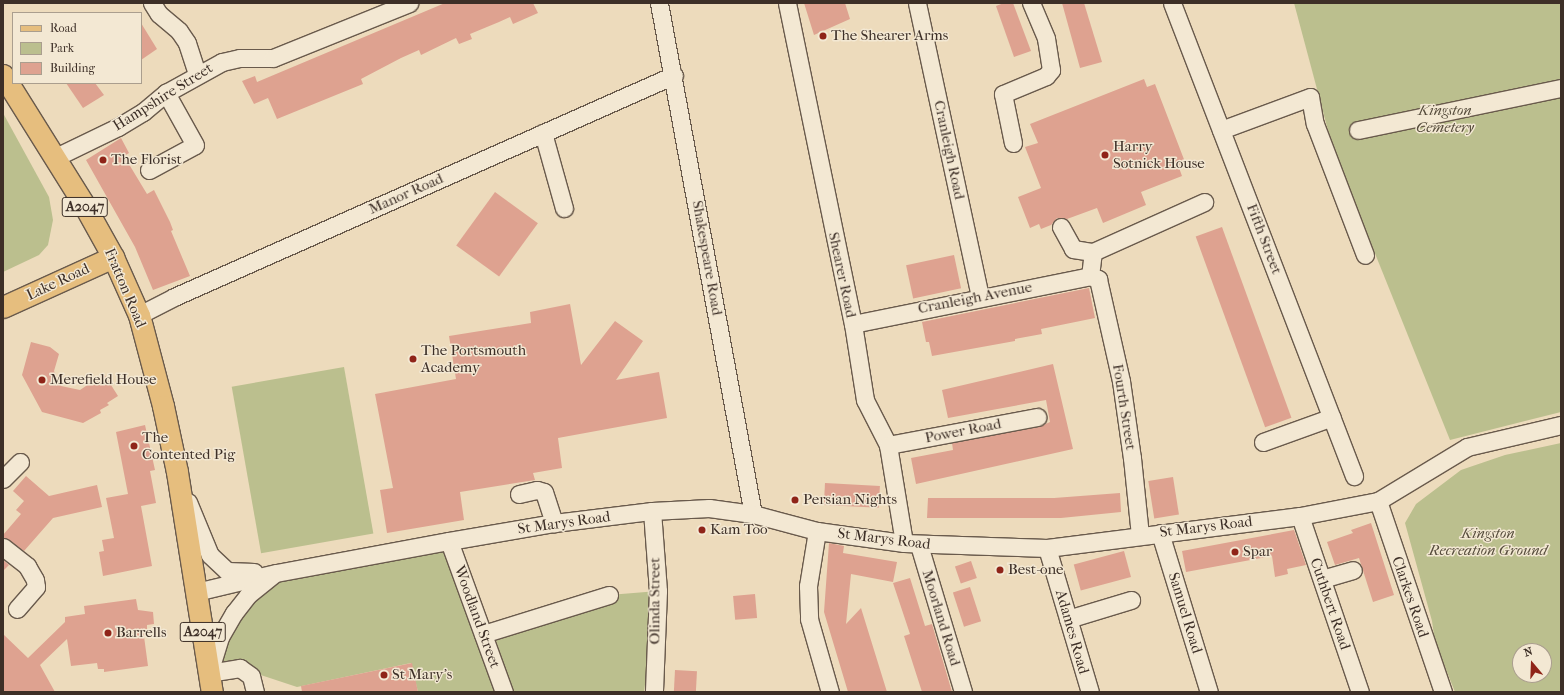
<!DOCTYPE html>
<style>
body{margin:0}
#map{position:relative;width:1564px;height:695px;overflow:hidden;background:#eddbbc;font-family:"IM FELL French Canon",serif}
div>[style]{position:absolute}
.green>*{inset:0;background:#bbbf8e;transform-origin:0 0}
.building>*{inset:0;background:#dea290;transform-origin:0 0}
.roads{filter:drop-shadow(1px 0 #695a4c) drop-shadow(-1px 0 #695a4c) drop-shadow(0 1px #695a4c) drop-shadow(0 -1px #695a4c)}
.minor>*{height:17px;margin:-8.5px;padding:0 8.5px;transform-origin:8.5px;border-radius:8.5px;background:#f3e8d3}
.major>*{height:21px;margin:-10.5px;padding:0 10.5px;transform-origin:10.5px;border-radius:10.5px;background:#e6be7e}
.dots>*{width:11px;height:11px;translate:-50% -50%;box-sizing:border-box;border:2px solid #f3e8d3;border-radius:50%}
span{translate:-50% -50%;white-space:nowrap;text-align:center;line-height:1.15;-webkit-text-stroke:3px #f3e8d3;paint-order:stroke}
.shield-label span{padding:1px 3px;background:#f3e8d3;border:1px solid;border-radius:3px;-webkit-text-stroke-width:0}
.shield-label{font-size:14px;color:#3d2f27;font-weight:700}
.poi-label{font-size:15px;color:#3d2f27}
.left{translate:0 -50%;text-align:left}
.street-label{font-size:15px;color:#3d2f27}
.park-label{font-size:15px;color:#564c3c;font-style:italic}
.frame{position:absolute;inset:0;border:4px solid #3d2f27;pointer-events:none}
.legend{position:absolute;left:12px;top:12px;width:130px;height:72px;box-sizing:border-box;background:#f3e8d3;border:1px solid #aa9e8e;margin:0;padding:5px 7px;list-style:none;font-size:12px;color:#3d2f27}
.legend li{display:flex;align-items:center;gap:8px;height:20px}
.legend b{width:20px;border:1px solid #aa9e8e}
.north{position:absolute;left:1512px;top:643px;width:40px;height:40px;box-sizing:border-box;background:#f3e8d3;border:1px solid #aa9e8e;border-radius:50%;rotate:341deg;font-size:11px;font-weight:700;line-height:16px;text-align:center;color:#3d2f27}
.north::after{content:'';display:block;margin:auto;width:14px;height:18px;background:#8f2418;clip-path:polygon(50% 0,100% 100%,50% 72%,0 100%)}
</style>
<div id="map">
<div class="green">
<div style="clip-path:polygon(1294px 3px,1561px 3px,1561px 412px,1450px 440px,1333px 149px)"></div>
<div style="clip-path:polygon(3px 113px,49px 197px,53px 220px,48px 245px,39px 255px,3px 272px)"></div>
<div style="left:344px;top:367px;width:169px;height:114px;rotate:80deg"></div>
<div style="clip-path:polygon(evenodd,1561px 443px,1561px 692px,1455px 692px,1435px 642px,1432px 621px,1405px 523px,1416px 504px,1461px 470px,1505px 455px,1561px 443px,1520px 651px,1544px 651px,1544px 675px,1520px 675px,1520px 651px)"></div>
<div style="clip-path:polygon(449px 541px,504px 692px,418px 692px,411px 663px,297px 687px,240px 668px,209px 673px,220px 637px,276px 573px)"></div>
<div style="clip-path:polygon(658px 591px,644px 692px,512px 692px,493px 631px,609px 595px)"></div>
</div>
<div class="building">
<div style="clip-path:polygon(445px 3px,533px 3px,538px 13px,513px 24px,510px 17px,499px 22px,470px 34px,472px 39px,459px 44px,456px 38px,421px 55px,419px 50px,401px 58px,361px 79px,363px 84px,277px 119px,268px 98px,254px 104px,242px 81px,255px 76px,257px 82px)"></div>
<div style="clip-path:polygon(804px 3px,845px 3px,850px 19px,814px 35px)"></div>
<div style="clip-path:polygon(1004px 3px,1013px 3px,1031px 51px,1014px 57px,996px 6px)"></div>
<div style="clip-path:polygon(1062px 3px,1084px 3px,1102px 62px,1080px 68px)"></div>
<div style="clip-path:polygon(141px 23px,157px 49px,141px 60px)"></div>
<div style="clip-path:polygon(1144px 79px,1147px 87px,1155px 84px,1185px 162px,1178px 165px,1182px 176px,1141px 192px,1146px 205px,1103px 223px,1097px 208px,1067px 219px,1057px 218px,1051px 225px,1041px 229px,1039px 224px,1030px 228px,1018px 197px,1041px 188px,1025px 147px,1038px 143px,1030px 124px)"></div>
<div style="clip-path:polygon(66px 83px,95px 83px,104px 95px,83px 108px)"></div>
<div style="clip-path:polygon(121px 138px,129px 153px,124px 156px,147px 194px,154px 190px,170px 222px,173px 230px,171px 231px,190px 276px,153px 290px,135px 247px,86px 160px)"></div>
<div style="left:495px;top:192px;width:53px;height:66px;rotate:36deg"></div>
<div style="left:1222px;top:227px;width:203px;height:28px;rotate:70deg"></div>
<div style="left:954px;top:255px;width:34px;height:49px;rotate:78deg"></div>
<div style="clip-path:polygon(1089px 288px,1095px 318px,1041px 329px,1042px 334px,1015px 339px,1015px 341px,932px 356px,929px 342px,926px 342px,922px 322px)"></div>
<div style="clip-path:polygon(570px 304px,581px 365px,615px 321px,643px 341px,616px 380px,659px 372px,667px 418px,558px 438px,562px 468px,533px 473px,535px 480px,460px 492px,464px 520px,387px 533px,380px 490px,393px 488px,375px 394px,456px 379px,449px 336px,531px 323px,530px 312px)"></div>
<div style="clip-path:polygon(31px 342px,50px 347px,59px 354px,54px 371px,61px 386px,80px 390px,104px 374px,118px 396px,107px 403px,109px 405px,100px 410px,101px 413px,83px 423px,42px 412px,22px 375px)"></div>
<div style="clip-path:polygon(1053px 364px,1073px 449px,916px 484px,911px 458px,953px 450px,952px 443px,1039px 427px,1050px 422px,1046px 400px,948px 418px,942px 390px)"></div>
<div style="clip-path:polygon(145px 425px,155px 470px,150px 471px,156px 503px,141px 506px,152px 566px,103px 576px,99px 552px,104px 551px,102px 540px,114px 538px,106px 498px,128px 494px,116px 432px)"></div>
<div style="clip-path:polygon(26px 476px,49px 496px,97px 485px,102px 507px,53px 518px,24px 551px,3px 537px,3px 535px,21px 514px,16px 510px,24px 501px,13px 491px)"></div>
<div style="left:1173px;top:477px;width:38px;height:25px;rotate:81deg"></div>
<div style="left:825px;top:483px;width:55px;height:22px;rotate:3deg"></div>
<div style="clip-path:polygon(1120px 493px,1121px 512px,1061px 518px,927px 518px,928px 498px,1054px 498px)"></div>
<div style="clip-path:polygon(1371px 523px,1394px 595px,1373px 602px,1359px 558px,1335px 565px,1327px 542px,1353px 533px,1351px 530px)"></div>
<div style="clip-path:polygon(1294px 530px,1306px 565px,1287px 569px,1288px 574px,1275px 577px,1272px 556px,1186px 572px,1182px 551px)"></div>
<div style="clip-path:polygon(829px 543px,844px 546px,843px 553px,897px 562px,893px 582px,851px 574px,846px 624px,861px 608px,887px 692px,848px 692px,824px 612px)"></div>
<div style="left:1124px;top:551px;width:27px;height:52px;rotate:75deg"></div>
<div style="clip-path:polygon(3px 560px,9px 565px,3px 571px)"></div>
<div style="left:971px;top:561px;width:18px;height:17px;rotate:71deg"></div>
<div style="clip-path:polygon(910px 578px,925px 626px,932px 624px,952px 692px,922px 692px,904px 636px,910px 634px,893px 583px)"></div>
<div style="left:970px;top:587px;width:36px;height:18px;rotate:72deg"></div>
<div style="left:755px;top:594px;width:24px;height:22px;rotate:85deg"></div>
<div style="clip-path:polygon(136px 599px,138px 610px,153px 612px,154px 624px,147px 625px,147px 629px,143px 629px,148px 666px,104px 672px,104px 669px,98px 669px,97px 663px,71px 666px,67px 639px,40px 665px,55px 692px,3px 692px,3px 634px,28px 658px,65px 622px,65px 617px,85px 614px,84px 606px)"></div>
<div style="clip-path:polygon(412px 663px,418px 692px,302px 692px,301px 686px)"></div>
<div style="left:675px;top:670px;width:22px;height:22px;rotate:3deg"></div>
</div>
<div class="roads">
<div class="minor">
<div style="left:152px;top:3px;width:13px;rotate:58deg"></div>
<div style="left:159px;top:14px;width:26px;rotate:40deg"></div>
<div style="left:179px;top:31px;width:14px;rotate:56deg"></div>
<div style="left:187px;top:43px;width:33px;rotate:72deg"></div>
<div style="left:659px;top:3px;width:520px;rotate:79.58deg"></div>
<div style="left:787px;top:3px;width:328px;rotate:78.4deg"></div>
<div style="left:853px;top:324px;width:77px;rotate:81deg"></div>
<div style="left:865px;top:400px;width:51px;rotate:62.9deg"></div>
<div style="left:888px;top:445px;width:99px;rotate:80.7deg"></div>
<div style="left:917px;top:3px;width:301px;rotate:77.9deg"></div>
<div style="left:1172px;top:3px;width:507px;rotate:68.95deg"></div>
<div style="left:1221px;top:130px;width:95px;rotate:-20.3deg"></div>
<div style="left:1310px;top:97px;width:27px;rotate:80deg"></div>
<div style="left:1315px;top:124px;width:140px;rotate:69.1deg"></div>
<div style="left:1358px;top:130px;width:207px;rotate:-11.7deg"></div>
<div style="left:543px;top:133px;width:78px;rotate:74.4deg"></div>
<div style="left:1013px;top:143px;width:50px;rotate:-101.5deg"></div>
<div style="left:1003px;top:94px;width:47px;rotate:-22.7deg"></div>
<div style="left:1046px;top:76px;width:8px;rotate:-50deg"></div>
<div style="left:1051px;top:70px;width:32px;rotate:-99deg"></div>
<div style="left:1046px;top:38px;width:38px;rotate:-113deg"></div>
<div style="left:56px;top:157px;width:69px;rotate:-25.8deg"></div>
<div style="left:118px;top:127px;width:29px;rotate:-31deg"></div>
<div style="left:143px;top:112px;width:30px;rotate:-40deg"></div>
<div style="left:166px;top:93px;width:64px;rotate:-29deg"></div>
<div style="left:222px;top:62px;width:18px;rotate:-13deg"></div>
<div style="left:240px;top:58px;width:33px"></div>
<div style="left:273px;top:58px;width:147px;rotate:-22deg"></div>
<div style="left:149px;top:170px;width:52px;rotate:-28.5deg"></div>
<div style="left:195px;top:145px;width:60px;rotate:-119.1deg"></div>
<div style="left:1061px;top:227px;width:25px;rotate:61deg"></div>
<div style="left:1073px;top:249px;width:20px;rotate:9deg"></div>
<div style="left:1090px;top:276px;width:24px;rotate:-83deg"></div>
<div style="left:1093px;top:252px;width:122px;rotate:-24.2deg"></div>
<div style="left:139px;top:315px;width:39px;rotate:-27deg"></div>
<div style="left:174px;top:297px;width:547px;rotate:-23.94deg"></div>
<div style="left:853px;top:324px;width:242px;rotate:-11.4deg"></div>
<div style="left:1090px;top:276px;width:9px;rotate:21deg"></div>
<div style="left:1098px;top:279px;width:105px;rotate:77.3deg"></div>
<div style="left:1121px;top:381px;width:78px;rotate:81.9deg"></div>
<div style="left:1132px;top:458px;width:78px;rotate:84.1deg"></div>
<div style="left:1263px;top:442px;width:73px;rotate:-19.9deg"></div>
<div style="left:888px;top:445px;width:152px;rotate:-10.6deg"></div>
<div style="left:3px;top:479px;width:24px;rotate:-45deg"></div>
<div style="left:519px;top:494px;width:18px;rotate:-13deg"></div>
<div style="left:537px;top:490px;width:7px;rotate:16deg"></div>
<div style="left:544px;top:492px;width:33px;rotate:72deg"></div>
<div style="left:1378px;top:501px;width:202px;rotate:71.2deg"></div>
<div style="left:188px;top:502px;width:57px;rotate:67.5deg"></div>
<div style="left:210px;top:555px;width:23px;rotate:43deg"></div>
<div style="left:227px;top:571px;width:27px;rotate:2deg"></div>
<div style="left:652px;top:511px;width:80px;rotate:85.7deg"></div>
<div style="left:658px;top:591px;width:101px;rotate:92.3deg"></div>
<div style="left:1300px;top:516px;width:186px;rotate:71.2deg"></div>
<div style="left:817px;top:531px;width:56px;rotate:99.3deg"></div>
<div style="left:808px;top:586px;width:33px;rotate:88deg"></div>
<div style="left:809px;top:619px;width:76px;rotate:74deg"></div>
<div style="left:1160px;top:533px;width:166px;rotate:72.9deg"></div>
<div style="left:449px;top:541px;width:161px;rotate:70deg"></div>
<div style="left:919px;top:545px;width:153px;rotate:73.3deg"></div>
<div style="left:3px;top:547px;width:31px;rotate:38deg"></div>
<div style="left:27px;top:566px;width:16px;rotate:60deg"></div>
<div style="left:35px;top:580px;width:7px;rotate:82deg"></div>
<div style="left:36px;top:587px;width:29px;rotate:131deg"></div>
<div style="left:1047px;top:548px;width:150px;rotate:73.4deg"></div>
<div style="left:1322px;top:579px;width:32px;rotate:-16deg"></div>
<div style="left:196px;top:592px;width:82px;rotate:-13.4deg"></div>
<div style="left:276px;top:573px;width:176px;rotate:-10.5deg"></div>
<div style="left:449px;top:541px;width:107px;rotate:-9.7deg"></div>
<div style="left:554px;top:523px;width:99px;rotate:-7deg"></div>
<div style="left:652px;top:511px;width:57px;rotate:-3deg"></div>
<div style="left:709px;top:508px;width:44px;rotate:7.8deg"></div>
<div style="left:753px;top:514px;width:66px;rotate:14.9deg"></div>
<div style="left:817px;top:531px;width:88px;rotate:7.9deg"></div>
<div style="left:904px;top:543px;width:143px;rotate:2deg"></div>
<div style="left:1047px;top:548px;width:255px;rotate:-7.2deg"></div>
<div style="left:1300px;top:516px;width:79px;rotate:-10.9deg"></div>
<div style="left:1378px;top:501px;width:104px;rotate:-31.2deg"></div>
<div style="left:1467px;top:447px;width:97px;rotate:-13.2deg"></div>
<div style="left:1068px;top:619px;width:66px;rotate:-16.8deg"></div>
<div style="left:483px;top:634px;width:132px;rotate:-17.2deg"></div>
<div style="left:255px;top:692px;width:16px;rotate:-104deg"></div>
<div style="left:251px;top:676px;width:14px;rotate:-144deg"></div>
<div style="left:240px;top:668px;width:31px;rotate:171deg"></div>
<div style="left:209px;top:673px;width:38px;rotate:-73deg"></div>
<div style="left:220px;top:637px;width:28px;rotate:-60deg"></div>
<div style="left:234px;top:613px;width:23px;rotate:-52deg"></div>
<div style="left:248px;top:595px;width:32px;rotate:-39deg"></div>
</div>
<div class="major">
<div style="left:3px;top:75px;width:151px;rotate:58deg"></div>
<div style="left:83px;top:203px;width:62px;rotate:60.9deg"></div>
<div style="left:113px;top:257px;width:64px;rotate:65.9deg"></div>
<div style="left:139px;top:315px;width:94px;rotate:75.2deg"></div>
<div style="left:163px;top:406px;width:67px;rotate:78deg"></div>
<div style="left:177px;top:472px;width:223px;rotate:81deg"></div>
<div style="left:3px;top:307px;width:121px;rotate:-24.4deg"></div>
</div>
</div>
<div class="dots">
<div style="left:823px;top:36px;background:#8f2418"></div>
<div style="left:1105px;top:155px;background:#8f2418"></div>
<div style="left:103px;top:160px;background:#8f2418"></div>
<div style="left:413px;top:359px;background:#8f2418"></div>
<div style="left:42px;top:380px;background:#8f2418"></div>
<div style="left:134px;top:446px;background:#8f2418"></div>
<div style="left:795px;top:500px;background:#8f2418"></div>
<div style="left:702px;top:530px;background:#8f2418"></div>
<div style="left:1235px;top:552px;background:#8f2418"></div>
<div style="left:1000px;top:570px;background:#8f2418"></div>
<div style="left:108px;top:633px;background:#8f2418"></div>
<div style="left:384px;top:675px;background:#8f2418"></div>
</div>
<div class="shield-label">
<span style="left:85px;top:207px">A2047</span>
<span style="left:203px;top:632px">A2047</span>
</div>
<div class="poi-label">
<span class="left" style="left:831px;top:36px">The Shearer Arms</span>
<span class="left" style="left:1113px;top:155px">Harry<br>Sotnick House</span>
<span class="left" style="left:111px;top:160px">The Florist</span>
<span class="left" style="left:421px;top:359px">The Portsmouth<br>Academy</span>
<span class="left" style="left:50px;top:380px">Merefield House</span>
<span class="left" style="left:142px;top:446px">The<br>Contented Pig</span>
<span class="left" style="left:803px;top:500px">Persian Nights</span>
<span class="left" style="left:710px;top:530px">Kam Too</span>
<span class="left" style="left:1243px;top:552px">Spar</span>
<span class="left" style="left:1008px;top:570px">Best-one</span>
<span class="left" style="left:116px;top:633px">Barrells</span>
<span class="left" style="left:392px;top:675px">St Mary's</span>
</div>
<div class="street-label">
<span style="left:163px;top:97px;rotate:-32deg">Hampshire Street</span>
<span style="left:949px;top:150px;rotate:78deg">Cranleigh Road</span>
<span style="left:406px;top:194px;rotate:-24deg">Manor Road</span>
<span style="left:1264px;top:239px;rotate:69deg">Fifth Street</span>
<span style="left:707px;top:258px;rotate:80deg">Shakespeare Road</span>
<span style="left:842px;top:275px;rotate:78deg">Shearer Road</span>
<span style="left:58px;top:282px;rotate:-25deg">Lake Road</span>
<span style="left:125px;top:288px;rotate:67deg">Fratton Road</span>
<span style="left:975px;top:298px;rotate:-11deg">Cranleigh Avenue</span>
<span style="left:1124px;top:407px;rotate:81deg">Fourth Street</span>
<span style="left:963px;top:431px;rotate:-11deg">Power Road</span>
<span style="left:564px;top:523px;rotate:-8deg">St Marys Road</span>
<span style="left:1206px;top:527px;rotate:-7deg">St Marys Road</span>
<span style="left:884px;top:539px;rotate:7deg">St Marys Road</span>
<span style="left:1410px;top:597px;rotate:71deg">Clarkes Road</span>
<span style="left:655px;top:601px;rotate:-90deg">Olinda Street</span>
<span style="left:1330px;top:604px;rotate:71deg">Cuthbert Road</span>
<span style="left:1185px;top:613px;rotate:73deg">Samuel Road</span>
<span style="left:477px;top:617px;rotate:70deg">Woodland Street</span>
<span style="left:941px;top:618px;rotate:73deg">Moorland Road</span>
<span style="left:1072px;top:632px;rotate:74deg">Adames Road</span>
</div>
<div class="park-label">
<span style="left:1445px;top:119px">Kingston<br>Cemetery</span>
<span style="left:1488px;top:542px">Kingston<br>Recreation Ground</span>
</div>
<div class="frame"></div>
<ul class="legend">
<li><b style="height:5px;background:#e6be7e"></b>Road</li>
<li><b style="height:11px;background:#bbbf8e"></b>Park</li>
<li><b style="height:11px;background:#dea290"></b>Building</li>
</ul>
<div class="north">N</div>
</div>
